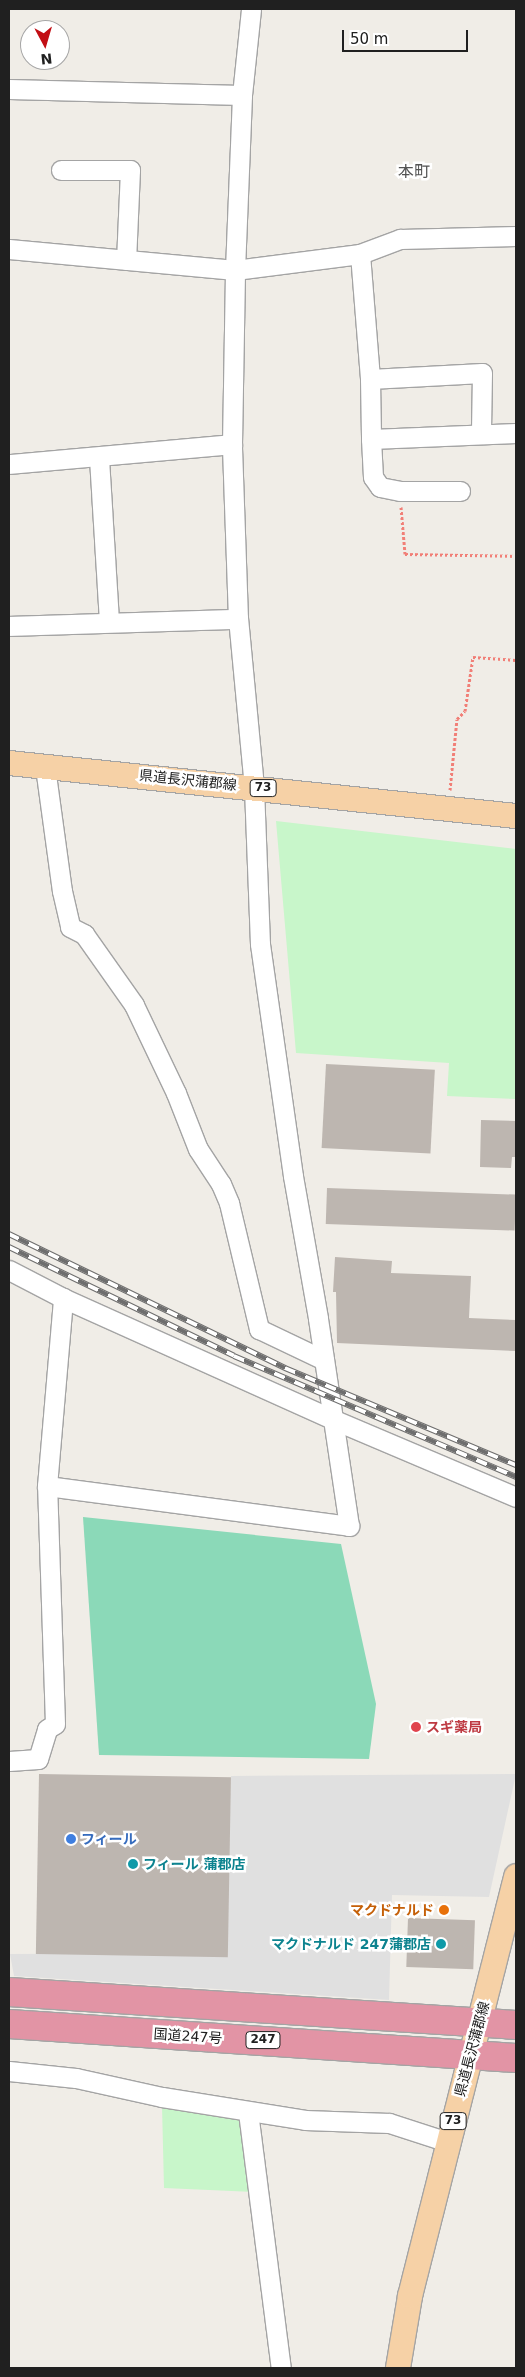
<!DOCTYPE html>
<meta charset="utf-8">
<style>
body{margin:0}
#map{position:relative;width:525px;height:2377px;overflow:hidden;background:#f0ede7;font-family:"DejaVu Sans","Noto Sans JP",sans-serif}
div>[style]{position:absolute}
.park>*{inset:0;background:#c8f6ca}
.pitch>*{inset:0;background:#8bd9b8}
.parking>*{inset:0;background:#e0e0e0}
.building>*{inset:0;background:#bdb6b0;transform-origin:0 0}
.path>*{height:3px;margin-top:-1.5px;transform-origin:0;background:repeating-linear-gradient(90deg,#f17f77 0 2.5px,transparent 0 5px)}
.roads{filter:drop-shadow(1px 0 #a4a4a4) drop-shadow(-1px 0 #a4a4a4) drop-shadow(0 1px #a4a4a4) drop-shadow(0 -1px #a4a4a4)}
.minor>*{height:19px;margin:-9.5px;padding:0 9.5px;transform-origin:9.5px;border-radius:9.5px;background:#fff}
.major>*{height:24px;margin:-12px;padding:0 12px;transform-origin:12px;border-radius:12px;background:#f6d1a6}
.highway>*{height:28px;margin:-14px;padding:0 14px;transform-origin:14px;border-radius:14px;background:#e294a5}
.rail>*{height:5.5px;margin-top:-2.75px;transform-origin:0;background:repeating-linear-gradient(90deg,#fff 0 11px,#6e6e6e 0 22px);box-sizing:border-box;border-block:1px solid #6e6e6e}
.dots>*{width:14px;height:14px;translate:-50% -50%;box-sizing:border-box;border:2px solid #fff;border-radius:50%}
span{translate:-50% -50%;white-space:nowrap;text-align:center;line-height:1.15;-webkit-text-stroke:5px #fff;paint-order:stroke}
.shield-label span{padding:1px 4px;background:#fff;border:1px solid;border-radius:4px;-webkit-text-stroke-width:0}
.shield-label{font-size:12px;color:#202020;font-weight:700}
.street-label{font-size:14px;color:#202020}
.health-label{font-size:14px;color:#be3a42;font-weight:700}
.left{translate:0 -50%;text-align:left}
.shop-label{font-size:14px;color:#366cbe;font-weight:700}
.culture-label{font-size:14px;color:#0d838f;font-weight:700}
.right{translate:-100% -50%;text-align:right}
.food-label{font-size:14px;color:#c56008;font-weight:700}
.quarter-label{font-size:16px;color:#535353}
.frame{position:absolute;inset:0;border:10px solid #202020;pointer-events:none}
.north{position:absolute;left:20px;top:20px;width:50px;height:50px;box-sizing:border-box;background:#fff;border:1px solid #a6a6a6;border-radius:50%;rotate:174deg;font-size:14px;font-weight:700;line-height:20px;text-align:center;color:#202020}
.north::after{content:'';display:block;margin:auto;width:18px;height:22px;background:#c20e14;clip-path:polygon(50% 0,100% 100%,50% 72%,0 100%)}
.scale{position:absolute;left:342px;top:30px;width:126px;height:22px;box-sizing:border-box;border:2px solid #202020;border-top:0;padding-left:6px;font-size:15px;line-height:18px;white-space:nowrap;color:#202020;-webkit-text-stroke:4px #fff;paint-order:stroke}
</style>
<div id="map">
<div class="park">
<div style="clip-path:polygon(276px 821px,516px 849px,516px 1099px,447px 1096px,449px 1063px,296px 1053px)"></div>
<div style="clip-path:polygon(162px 2106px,238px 2117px,254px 2192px,164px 2188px)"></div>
</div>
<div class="pitch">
<div style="clip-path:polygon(83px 1517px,341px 1544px,376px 1704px,369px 1759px,99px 1755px)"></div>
</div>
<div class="parking">
<div style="clip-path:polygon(516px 1774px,489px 1897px,392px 1895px,389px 2000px,14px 1976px,10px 1954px,223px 1953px,231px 1776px)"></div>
</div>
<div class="building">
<div style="left:326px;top:1064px;width:109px;height:84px;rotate:3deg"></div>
<div style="clip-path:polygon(481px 1120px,516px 1121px,516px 1157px,512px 1157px,511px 1168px,480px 1167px)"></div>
<div style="left:327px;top:1188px;width:189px;height:36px;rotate:2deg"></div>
<div style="clip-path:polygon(335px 1257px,392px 1261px,391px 1273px,471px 1276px,469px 1318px,516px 1320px,516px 1351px,337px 1343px,336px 1292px,333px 1292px)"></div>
<div style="left:39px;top:1774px;width:192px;height:180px;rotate:1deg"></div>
<div style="left:408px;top:1918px;width:67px;height:49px;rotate:2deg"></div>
</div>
<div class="path">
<div style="left:401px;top:507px;width:47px;rotate:85.1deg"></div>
<div style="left:405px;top:554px;width:111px;rotate:1deg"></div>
<div style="left:450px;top:790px;width:71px;rotate:-84.4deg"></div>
<div style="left:457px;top:719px;width:11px;rotate:-45deg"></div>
<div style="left:465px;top:711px;width:55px;rotate:-81.6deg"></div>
<div style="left:473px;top:657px;width:43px;rotate:4deg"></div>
</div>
<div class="roads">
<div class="minor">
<div style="left:9px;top:89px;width:233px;rotate:1.5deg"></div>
<div style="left:61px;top:170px;width:69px"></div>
<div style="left:130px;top:170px;width:90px;rotate:92.5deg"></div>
<div style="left:9px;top:249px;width:227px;rotate:5.3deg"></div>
<div style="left:235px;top:270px;width:126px;rotate:-7.3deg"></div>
<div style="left:360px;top:254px;width:43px;rotate:-20.6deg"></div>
<div style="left:400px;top:239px;width:116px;rotate:-1.5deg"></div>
<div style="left:360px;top:254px;width:125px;rotate:85.4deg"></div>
<div style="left:370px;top:379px;width:60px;rotate:89deg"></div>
<div style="left:371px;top:439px;width:145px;rotate:-2.4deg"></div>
<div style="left:370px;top:379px;width:112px;rotate:-3.1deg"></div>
<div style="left:482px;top:373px;width:59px;rotate:91deg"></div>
<div style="left:371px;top:439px;width:38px;rotate:87deg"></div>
<div style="left:373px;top:477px;width:12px;rotate:55deg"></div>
<div style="left:380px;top:487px;width:20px;rotate:11deg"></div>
<div style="left:400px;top:491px;width:60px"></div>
<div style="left:99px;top:458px;width:164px;rotate:86.5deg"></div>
<div style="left:9px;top:464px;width:224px;rotate:-5.1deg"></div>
<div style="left:9px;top:626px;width:229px;rotate:-1.8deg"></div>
<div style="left:45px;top:767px;width:125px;rotate:82.2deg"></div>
<div style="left:62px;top:891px;width:37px;rotate:77deg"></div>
<div style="left:70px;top:927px;width:16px;rotate:27deg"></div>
<div style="left:84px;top:934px;width:87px;rotate:54.8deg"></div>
<div style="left:134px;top:1005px;width:98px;rotate:64.5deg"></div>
<div style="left:176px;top:1093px;width:60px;rotate:68.6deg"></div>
<div style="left:198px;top:1149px;width:42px;rotate:56.7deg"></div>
<div style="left:221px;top:1184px;width:21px;rotate:67deg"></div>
<div style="left:229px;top:1203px;width:130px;rotate:76.6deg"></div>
<div style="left:259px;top:1329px;width:72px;rotate:25.5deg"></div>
<div style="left:9px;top:1270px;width:61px;rotate:27.4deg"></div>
<div style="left:63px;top:1298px;width:295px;rotate:24.2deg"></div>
<div style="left:332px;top:1419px;width:200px;rotate:23deg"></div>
<div style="left:47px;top:1486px;width:305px;rotate:7.5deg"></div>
<div style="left:349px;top:1526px;width:210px;rotate:-98.5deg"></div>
<div style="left:318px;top:1318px;width:144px;rotate:-100deg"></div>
<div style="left:293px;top:1176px;width:234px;rotate:-98.1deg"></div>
<div style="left:260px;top:944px;width:157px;rotate:-92.2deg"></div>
<div style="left:254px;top:787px;width:169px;rotate:-95.4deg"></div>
<div style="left:238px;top:619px;width:175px;rotate:-92deg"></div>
<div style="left:232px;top:444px;width:174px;rotate:-89deg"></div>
<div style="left:235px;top:270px;width:175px;rotate:-87.7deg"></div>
<div style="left:242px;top:95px;width:86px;rotate:-84deg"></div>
<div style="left:9px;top:1761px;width:29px;rotate:-4deg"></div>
<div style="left:38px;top:1759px;width:31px;rotate:-73deg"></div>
<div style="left:47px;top:1729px;width:9px;rotate:-32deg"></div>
<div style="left:55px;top:1724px;width:238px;rotate:-91.9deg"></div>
<div style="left:47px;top:1486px;width:189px;rotate:-85.1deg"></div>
<div style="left:9px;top:2071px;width:67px;rotate:6deg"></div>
<div style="left:76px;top:2078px;width:88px;rotate:12.5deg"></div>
<div style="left:162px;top:2097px;width:145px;rotate:9.1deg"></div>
<div style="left:305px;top:2120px;width:84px;rotate:2deg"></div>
<div style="left:389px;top:2123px;width:62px;rotate:17.9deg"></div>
<div style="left:248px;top:2112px;width:258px;rotate:82.7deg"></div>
</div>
<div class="major">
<div style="left:9px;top:763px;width:510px;rotate:5.97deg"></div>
<div style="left:398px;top:2368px;width:73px;rotate:-80.5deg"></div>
<div style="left:410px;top:2296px;width:433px;rotate:-75.8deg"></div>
</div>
<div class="highway">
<div style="left:9px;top:1992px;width:508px;rotate:3.72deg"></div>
<div style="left:9px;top:2024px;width:508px;rotate:3.84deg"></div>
</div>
</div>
<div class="rail">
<div style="left:9px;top:1234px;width:307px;rotate:25.9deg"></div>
<div style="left:285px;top:1368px;width:251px;rotate:22.8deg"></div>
<div style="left:9px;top:1247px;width:250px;rotate:25.8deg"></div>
<div style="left:234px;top:1356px;width:307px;rotate:23.2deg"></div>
</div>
<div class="dots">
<div style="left:416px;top:1727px;background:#e0444e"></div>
<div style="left:71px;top:1839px;background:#3f7fe0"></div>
<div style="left:133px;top:1864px;background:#0f9aa8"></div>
<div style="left:444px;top:1910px;background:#e8710a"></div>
<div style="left:441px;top:1944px;background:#0f9aa8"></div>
</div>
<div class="shield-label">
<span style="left:263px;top:788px">73</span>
<span style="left:263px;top:2040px">247</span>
<span style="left:453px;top:2121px">73</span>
</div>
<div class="street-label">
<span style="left:188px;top:780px;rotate:6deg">県道長沢蒲郡線</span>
<span style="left:188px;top:2036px;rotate:4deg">国道247号</span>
<span style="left:472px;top:2049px;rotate:-75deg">県道長沢蒲郡線</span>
</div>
<div class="health-label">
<span class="left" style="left:426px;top:1727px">スギ薬局</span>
</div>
<div class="shop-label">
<span class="left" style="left:81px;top:1839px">フィール</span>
</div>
<div class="culture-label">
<span class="left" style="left:143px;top:1864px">フィール 蒲郡店</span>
<span class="right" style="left:431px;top:1944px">マクドナルド 247蒲郡店</span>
</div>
<div class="food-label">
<span class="right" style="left:434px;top:1910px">マクドナルド</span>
</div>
<div class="quarter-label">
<span style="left:414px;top:172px">本町</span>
</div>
<div class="frame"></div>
<div class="north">N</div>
<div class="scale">50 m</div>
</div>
